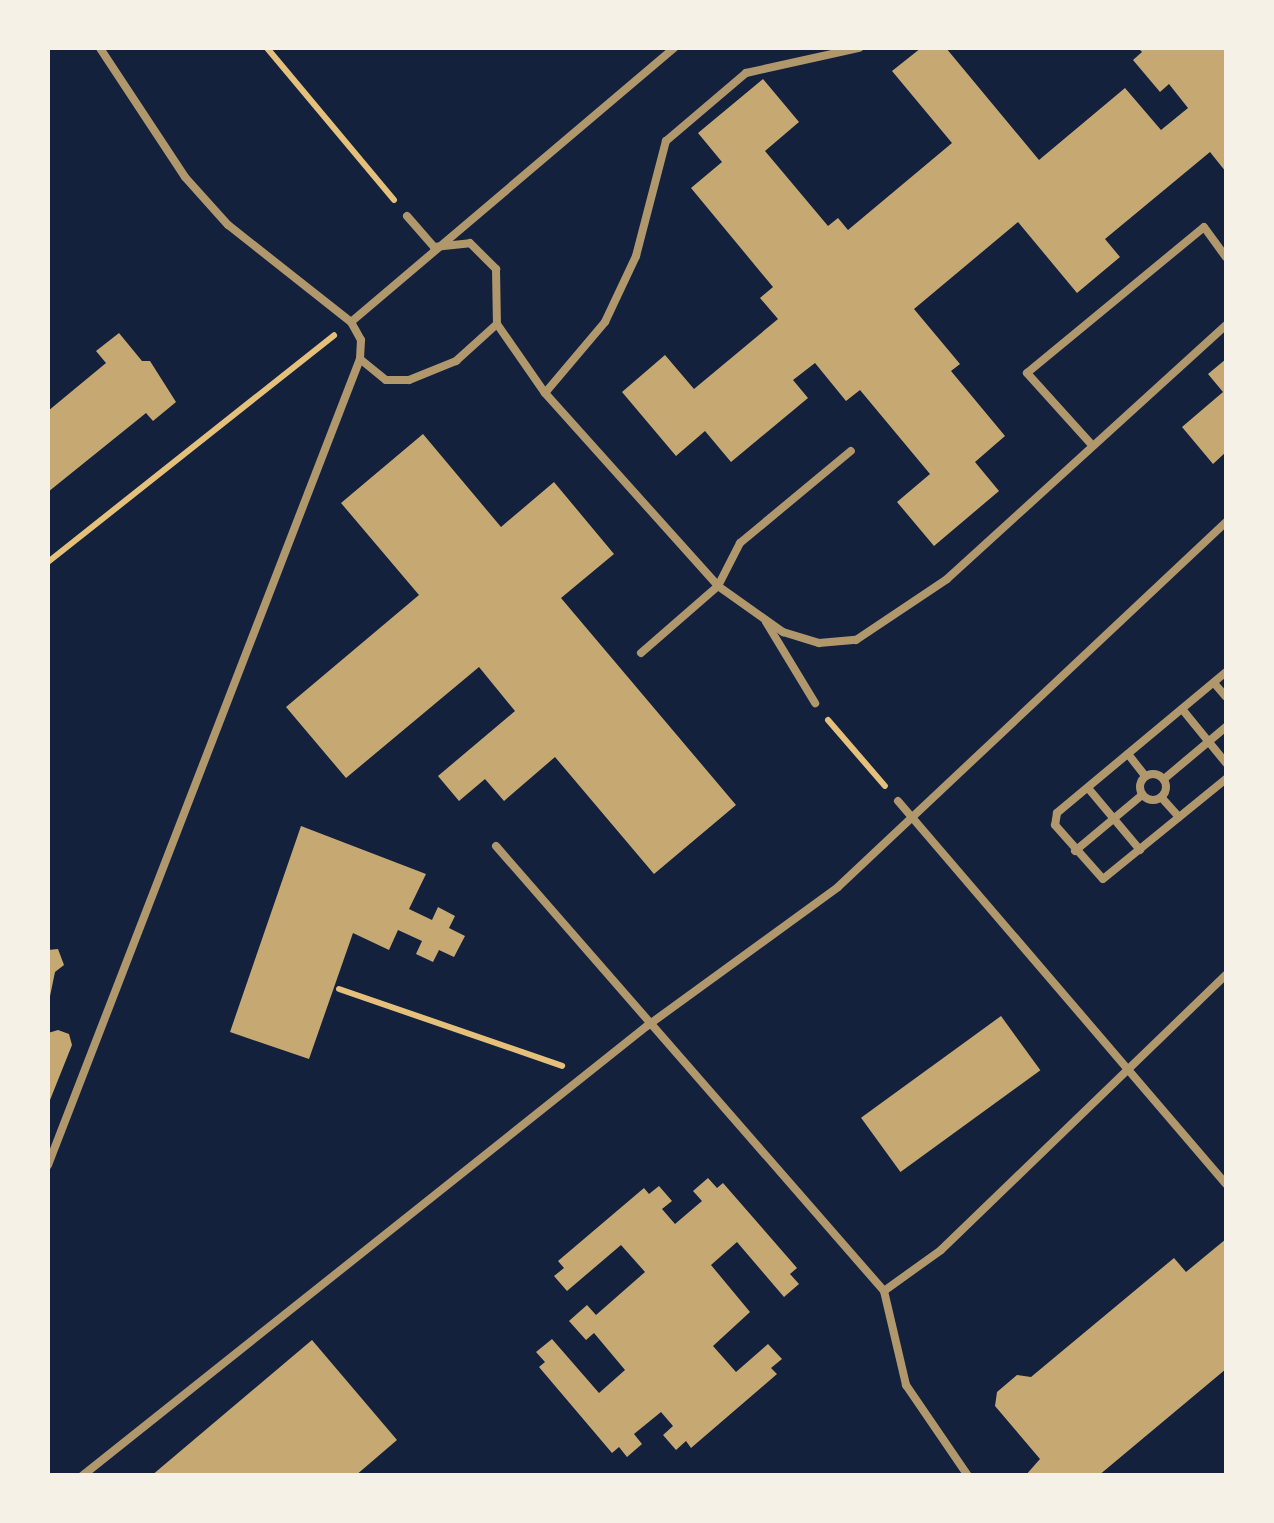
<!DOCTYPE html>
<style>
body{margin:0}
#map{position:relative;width:1274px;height:1523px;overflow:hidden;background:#14213d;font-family:"Noto Sans",sans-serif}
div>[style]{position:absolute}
.building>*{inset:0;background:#c6a872;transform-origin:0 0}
.path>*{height:6px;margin:-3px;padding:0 3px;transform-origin:3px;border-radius:3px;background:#e5c07b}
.service>*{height:8px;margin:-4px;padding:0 4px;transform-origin:4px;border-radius:4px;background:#b1986c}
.service>.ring{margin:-4px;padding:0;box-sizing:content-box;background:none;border:8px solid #b1986c;border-radius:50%}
span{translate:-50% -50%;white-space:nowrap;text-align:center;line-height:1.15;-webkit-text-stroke:9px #f6f1e7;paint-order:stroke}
.frame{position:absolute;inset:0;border:50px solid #f6f1e7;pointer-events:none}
</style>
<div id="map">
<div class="building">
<div style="clip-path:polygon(921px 48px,946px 48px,1039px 160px,1125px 88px,1161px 130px,1188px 108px,1169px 84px,1160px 92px,1133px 60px,1142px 52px,1138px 48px,1226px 48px,1226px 172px,1210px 152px,1105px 239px,1120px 257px,1077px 293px,1018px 222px,914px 309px,960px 364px,951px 371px,1005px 436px,975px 462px,999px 491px,934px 546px,897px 502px,930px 474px,860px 390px,846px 401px,815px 363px,793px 380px,808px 398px,731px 462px,705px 431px,676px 456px,622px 392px,665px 355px,694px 389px,778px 319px,760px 298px,773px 287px,691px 188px,722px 162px,698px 133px,763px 79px,799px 122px,765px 151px,828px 226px,838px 218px,848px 230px,952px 143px,892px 71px)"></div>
<div style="clip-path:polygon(119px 333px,142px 361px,150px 361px,176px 402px,153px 421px,146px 413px,48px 492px,48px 411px,106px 363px,96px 351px)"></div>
<div style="clip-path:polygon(1226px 359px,1226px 452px,1213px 464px,1182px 427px,1223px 392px,1208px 374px)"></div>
<div style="clip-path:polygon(423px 434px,501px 527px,554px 482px,614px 554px,561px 598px,736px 805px,654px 874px,555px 757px,504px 801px,485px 779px,459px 801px,438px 776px,515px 711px,479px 667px,346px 778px,286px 707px,419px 595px,341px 503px)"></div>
<div style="clip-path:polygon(301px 826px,426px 874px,409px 909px,432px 920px,438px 907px,455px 916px,449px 928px,465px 936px,454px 957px,439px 950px,433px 962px,416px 954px,422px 941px,398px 930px,389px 950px,353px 933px,309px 1059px,230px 1032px)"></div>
<div style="clip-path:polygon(58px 949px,64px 965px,55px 972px,48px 1006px,48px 950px)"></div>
<div style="left:1001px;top:1016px;width:67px;height:173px;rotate:54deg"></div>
<div style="clip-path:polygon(58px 1030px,69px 1034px,72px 1045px,48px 1105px,48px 1033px)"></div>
<div style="clip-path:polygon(708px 1178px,717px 1188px,723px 1183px,797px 1268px,790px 1274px,799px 1284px,784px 1297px,737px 1242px,711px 1265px,750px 1312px,713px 1346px,736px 1372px,768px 1344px,782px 1359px,771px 1368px,777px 1374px,691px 1448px,686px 1441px,676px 1450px,663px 1435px,673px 1426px,661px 1412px,634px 1434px,642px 1444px,627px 1457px,619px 1447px,612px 1453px,539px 1367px,545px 1362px,536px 1352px,552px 1339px,599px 1393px,625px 1370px,594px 1333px,586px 1340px,569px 1321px,587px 1305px,596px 1315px,645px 1272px,621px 1245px,567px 1291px,554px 1276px,564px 1268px,558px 1261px,644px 1188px,649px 1194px,659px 1186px,672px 1201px,662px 1209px,675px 1224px,702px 1201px,693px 1191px)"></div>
<div style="clip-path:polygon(1226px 1239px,1226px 1369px,1098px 1476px,1025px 1476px,1040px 1459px,995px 1406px,997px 1392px,1017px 1375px,1031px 1377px,1174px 1258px,1186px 1272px)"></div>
<div style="clip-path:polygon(312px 1340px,397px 1440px,355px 1476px,151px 1476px)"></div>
</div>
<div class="path">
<div style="left:267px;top:48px;width:198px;rotate:50.1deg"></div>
<div style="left:48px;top:562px;width:365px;rotate:-38.4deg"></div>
<div style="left:828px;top:720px;width:87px;rotate:49.2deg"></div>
<div style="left:339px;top:989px;width:236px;rotate:19deg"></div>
</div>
<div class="service">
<div style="left:407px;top:216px;width:41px;rotate:48.9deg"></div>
<div style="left:434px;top:247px;width:36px;rotate:-6deg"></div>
<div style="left:470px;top:243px;width:37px;rotate:45deg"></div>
<div style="left:496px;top:269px;width:55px;rotate:89deg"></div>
<div style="left:497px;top:324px;width:84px;rotate:55.2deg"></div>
<div style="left:545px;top:393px;width:259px;rotate:48.1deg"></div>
<div style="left:718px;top:586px;width:80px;rotate:35.3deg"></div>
<div style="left:783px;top:632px;width:38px;rotate:17deg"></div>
<div style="left:819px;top:643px;width:37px;rotate:-5deg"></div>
<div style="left:856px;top:640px;width:110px;rotate:-33.8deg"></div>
<div style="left:947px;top:579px;width:377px;rotate:-42.3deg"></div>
<div style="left:351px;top:322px;width:424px;rotate:-40.3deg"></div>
<div style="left:360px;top:359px;width:33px;rotate:39deg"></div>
<div style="left:386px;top:380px;width:23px"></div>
<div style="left:409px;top:380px;width:51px;rotate:-22deg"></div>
<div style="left:456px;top:361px;width:55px;rotate:-42.1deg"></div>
<div style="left:545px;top:393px;width:93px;rotate:-49.8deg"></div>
<div style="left:605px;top:322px;width:73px;rotate:-64.8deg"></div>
<div style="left:636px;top:256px;width:119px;rotate:-75.4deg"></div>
<div style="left:666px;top:141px;width:105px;rotate:-40.4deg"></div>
<div style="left:746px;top:73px;width:116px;rotate:-12.5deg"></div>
<div style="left:1092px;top:445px;width:97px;rotate:-132.1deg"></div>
<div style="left:1027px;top:373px;width:229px;rotate:-39.5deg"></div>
<div style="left:1204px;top:227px;width:37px;rotate:54deg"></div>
<div style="left:766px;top:622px;width:95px;rotate:58.8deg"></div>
<div style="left:641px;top:653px;width:102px;rotate:-41deg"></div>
<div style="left:718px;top:586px;width:48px;rotate:-62.9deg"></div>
<div style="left:740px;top:543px;width:144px;rotate:-39.7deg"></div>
<div style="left:1226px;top:672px;width:220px;rotate:140.2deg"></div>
<div style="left:1057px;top:813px;width:12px;rotate:99deg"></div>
<div style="left:1055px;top:825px;width:72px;rotate:48.4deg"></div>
<div style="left:1103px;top:879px;width:159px;rotate:-39.1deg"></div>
<div style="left:1214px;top:683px;width:18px;rotate:49deg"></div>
<div style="left:1182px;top:709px;width:70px;rotate:50.8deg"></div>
<div style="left:1128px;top:754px;width:28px;rotate:52deg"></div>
<div class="ring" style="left:1140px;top:774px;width:18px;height:18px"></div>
<div style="left:1164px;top:779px;width:81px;rotate:-40deg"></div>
<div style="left:1088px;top:788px;width:81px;rotate:50deg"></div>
<div style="left:1161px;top:797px;width:27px;rotate:48deg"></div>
<div style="left:898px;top:801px;width:504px;rotate:49.42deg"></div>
<div style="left:496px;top:846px;width:590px;rotate:48.91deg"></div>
<div style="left:884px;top:1291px;width:97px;rotate:76.8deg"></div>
<div style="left:906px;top:1385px;width:110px;rotate:55.7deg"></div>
<div style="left:1075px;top:851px;width:87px;rotate:-39.9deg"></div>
<div style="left:48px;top:1165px;width:864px;rotate:-68.84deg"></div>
<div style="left:360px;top:359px;width:19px;rotate:-87deg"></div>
<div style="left:361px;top:340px;width:21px;rotate:-119deg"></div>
<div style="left:351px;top:322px;width:157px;rotate:-141.7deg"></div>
<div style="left:228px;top:225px;width:64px;rotate:-131.9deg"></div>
<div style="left:185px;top:177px;width:154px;rotate:-123.4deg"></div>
<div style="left:884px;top:1291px;width:70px;rotate:-35.7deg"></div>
<div style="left:941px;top:1250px;width:396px;rotate:-44deg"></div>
<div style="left:82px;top:1476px;width:722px;rotate:-38.54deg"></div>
<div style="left:647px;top:1026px;width:236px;rotate:-36deg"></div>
<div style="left:838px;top:887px;width:533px;rotate:-43.25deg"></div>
</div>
<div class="frame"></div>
</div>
